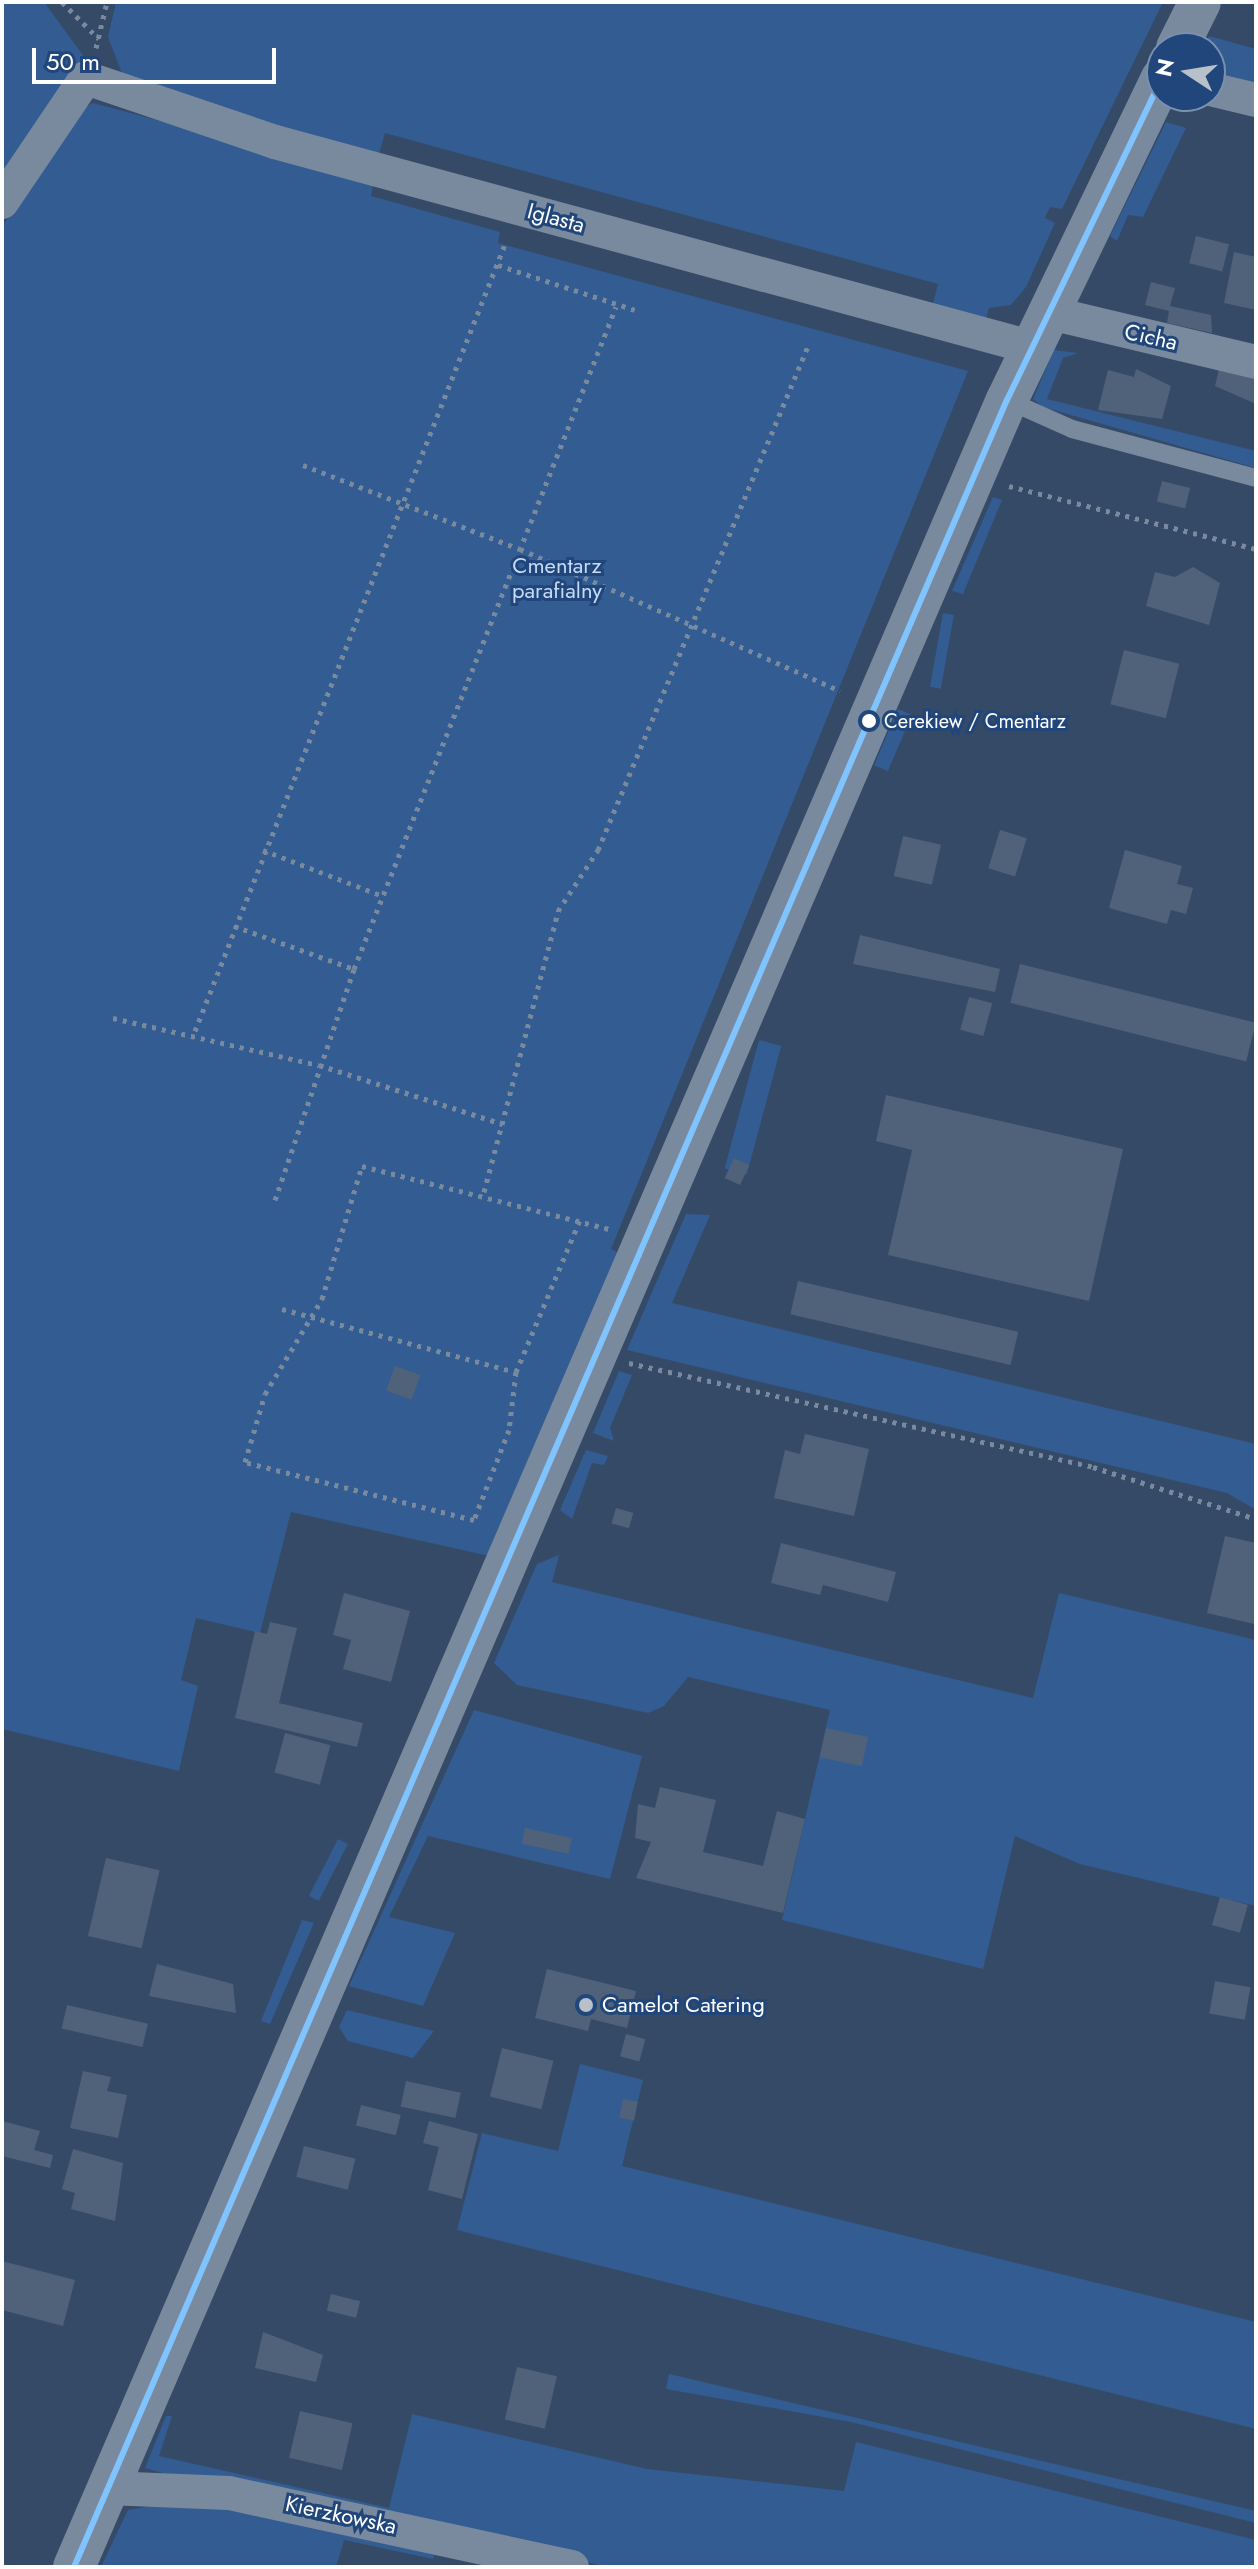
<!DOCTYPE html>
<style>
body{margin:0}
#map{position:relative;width:1258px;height:2569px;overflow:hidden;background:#354a67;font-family:Jost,sans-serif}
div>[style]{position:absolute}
.green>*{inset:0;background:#335c93;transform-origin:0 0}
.building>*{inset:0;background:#506279;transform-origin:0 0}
.path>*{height:5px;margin-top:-2.5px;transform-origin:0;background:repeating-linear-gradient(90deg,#7a8a9e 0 4px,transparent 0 10px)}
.service>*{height:18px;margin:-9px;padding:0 9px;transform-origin:9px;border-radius:9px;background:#7a8a9e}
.minor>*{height:34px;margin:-17px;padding:0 17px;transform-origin:17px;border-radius:17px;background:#7a8a9e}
.tertiary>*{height:42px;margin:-21px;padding:0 21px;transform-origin:21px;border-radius:21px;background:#7a8a9e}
.bus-1>*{height:6px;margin:-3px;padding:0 3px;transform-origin:3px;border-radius:3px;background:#80c4ff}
.dots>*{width:22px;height:22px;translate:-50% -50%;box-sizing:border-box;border:4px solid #20467c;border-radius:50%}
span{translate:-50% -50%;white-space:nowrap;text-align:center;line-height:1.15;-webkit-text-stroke:6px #20467c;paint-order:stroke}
.bus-label{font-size:20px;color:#fff}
.left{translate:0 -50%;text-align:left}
.street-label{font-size:22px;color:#fff}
.park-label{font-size:22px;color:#c6daf5}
.poi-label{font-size:22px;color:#fff}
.frame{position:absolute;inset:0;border:4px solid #fff;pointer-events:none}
.north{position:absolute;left:1146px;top:32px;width:80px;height:80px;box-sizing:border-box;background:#20467c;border:2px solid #7990b0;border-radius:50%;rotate:282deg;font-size:22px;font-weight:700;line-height:32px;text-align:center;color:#fff}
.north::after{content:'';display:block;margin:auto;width:28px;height:36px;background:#b8c0ca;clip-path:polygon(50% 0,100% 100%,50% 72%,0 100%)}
.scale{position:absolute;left:32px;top:48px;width:244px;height:36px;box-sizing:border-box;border:4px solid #fff;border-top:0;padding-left:10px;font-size:24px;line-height:28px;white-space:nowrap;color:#fff;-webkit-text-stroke:6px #20467c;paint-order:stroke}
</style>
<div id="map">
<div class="green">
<div style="clip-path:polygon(2px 2px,44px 2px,85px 58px,2px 185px)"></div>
<div style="clip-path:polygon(116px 2px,1163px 2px,1062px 209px,1050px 207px,1045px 218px,1055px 223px,1026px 287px,1011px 305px,989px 308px,985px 323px,932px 308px,938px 284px,385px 133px,378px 157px,125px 81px,108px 37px)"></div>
<div style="clip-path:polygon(1209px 36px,1256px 49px,1256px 90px,1210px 79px,1210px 48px,1202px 48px)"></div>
<div style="clip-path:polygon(93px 103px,374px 178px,371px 196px,500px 232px,498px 243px,968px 371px,611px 1249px,621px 1254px,494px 1557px,291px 1512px,260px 1633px,196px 1618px,181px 1680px,198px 1686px,179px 1771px,2px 1729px,2px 227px,74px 114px)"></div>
<div style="clip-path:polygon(1166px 122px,1186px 128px,1143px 217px,1128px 215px,1117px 241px,1110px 236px)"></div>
<div style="clip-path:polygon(1054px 350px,1078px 353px,1063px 358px,1047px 399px,1256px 451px,1256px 468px,1043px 407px,1033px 399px)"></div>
<div style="clip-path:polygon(993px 497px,1002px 500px,963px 594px,952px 591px)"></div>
<div style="left:943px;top:613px;width:11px;height:75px;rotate:10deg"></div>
<div style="left:898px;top:709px;width:15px;height:61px;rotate:23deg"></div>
<div style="left:759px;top:1040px;width:23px;height:133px;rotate:15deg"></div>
<div style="clip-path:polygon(686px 1214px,710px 1215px,672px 1303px,1256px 1444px,1256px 1510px,1227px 1493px,627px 1350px)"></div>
<div style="clip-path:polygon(619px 1371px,632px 1375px,610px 1428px,614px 1441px,593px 1433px)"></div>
<div style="clip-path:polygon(586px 1450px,608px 1456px,604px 1465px,592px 1463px,572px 1519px,560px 1510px)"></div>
<div style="clip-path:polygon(559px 1555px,552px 1582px,1033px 1698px,1059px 1593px,1256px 1640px,1256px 1906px,1080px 1864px,1015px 1836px,983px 1969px,782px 1920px,830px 1710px,688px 1677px,664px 1706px,648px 1713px,517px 1685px,494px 1663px,537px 1564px)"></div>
<div style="clip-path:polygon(474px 1710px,642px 1756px,610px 1879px,428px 1836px,389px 1917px,455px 1933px,423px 2006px,349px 1986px)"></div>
<div style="left:338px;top:1839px;width:11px;height:64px;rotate:27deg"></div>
<div style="clip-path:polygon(302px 1920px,314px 1923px,270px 2024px,261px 2021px)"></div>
<div style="clip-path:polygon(347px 2010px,359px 2013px,434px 2031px,413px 2058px,348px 2041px,339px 2027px)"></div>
<div style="clip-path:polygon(580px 2064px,643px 2080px,622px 2166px,1256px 2322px,1256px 2429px,457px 2230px,482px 2133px,558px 2151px)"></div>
<div style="clip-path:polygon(669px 2374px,1256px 2511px,1256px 2523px,851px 2422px,666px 2389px)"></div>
<div style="clip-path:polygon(412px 2414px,647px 2469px,844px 2491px,856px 2442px,1256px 2540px,1256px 2567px,607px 2567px,387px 2514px,161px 2482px,163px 2473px,145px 2468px,166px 2416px,172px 2416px,159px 2456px,389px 2508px)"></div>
<div style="clip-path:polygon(164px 2504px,209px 2506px,435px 2553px,433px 2559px,344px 2540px,336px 2567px,101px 2567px,128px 2510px)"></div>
</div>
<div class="building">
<div style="left:1196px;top:236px;width:34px;height:28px;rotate:14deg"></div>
<div style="clip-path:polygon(1234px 252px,1256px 257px,1256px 310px,1224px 303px)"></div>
<div style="clip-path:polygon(1151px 282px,1175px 288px,1170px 306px,1211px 315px,1212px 333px,1167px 323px,1169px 311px,1145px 305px)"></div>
<div style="clip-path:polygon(1220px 365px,1256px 373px,1256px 404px,1215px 386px)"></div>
<div style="clip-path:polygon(1136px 369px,1171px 386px,1162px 419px,1098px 410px,1108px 370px,1134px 377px)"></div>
<div style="left:1162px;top:481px;width:29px;height:21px;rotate:14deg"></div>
<div style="clip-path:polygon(1193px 567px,1220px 583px,1209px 625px,1146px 606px,1155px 572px,1175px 577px)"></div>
<div style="left:1124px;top:650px;width:57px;height:56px;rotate:14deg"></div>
<div style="left:1000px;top:830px;width:28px;height:40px;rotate:17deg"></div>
<div style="left:903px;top:836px;width:39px;height:41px;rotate:13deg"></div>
<div style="clip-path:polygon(1125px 850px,1182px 866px,1177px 884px,1193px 888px,1186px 914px,1171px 910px,1167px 924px,1109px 908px)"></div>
<div style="clip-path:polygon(860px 935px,1000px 969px,995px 992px,853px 964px)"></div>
<div style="left:1020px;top:964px;width:243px;height:40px;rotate:14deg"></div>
<div style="left:969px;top:997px;width:24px;height:34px;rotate:15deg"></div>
<div style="clip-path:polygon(886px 1095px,1123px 1149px,1089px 1301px,888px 1255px,912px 1150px,876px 1141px)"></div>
<div style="left:734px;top:1158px;width:17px;height:22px;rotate:25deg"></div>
<div style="left:798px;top:1281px;width:226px;height:34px;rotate:13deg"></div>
<div style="left:395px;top:1366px;width:27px;height:26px;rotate:20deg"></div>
<div style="clip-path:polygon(805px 1434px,869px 1449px,854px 1516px,774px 1498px,785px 1450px,800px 1454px)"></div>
<div style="left:616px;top:1508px;width:18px;height:16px;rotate:16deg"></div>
<div style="clip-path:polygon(1225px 1536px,1256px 1543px,1254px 1624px,1207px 1613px)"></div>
<div style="clip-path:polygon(781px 1543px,896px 1572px,888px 1602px,823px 1585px,820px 1595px,771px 1583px)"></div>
<div style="clip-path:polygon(344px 1593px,410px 1611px,391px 1682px,343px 1669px,351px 1640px,333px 1635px)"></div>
<div style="clip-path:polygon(270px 1622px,297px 1628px,279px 1703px,363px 1723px,357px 1747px,235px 1718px,255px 1631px,267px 1634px)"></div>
<div style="left:826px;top:1728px;width:43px;height:30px;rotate:12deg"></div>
<div style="left:285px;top:1733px;width:47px;height:41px;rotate:15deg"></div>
<div style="clip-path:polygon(660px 1787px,716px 1800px,703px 1852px,763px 1866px,777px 1811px,805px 1819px,783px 1913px,636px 1878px,651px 1842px,635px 1838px,638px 1804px,655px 1808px)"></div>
<div style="left:525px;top:1828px;width:48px;height:16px;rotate:12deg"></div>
<div style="left:106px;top:1858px;width:55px;height:80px;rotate:13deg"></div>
<div style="left:1220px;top:1897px;width:29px;height:29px;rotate:16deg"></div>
<div style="clip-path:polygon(157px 1964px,233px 1984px,236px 2013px,149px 1996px)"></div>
<div style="clip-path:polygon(547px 1969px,636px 1991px,627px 2028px,591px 2019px,588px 2031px,535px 2018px)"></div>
<div style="left:1215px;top:1981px;width:36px;height:33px;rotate:10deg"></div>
<div style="left:67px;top:2005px;width:83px;height:24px;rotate:13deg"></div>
<div style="left:626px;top:2034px;width:20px;height:23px;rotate:15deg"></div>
<div style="left:502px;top:2048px;width:53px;height:50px;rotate:14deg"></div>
<div style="clip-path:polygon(83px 2071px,111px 2077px,107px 2091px,127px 2095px,118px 2138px,70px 2128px)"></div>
<div style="left:406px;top:2081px;width:56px;height:26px;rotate:12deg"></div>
<div style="left:623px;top:2099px;width:15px;height:19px;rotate:11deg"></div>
<div style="left:361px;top:2105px;width:41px;height:21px;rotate:14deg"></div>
<div style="clip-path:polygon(2px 2121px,40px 2131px,34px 2150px,53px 2155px,50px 2168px,2px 2156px)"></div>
<div style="clip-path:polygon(429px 2121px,478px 2134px,462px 2199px,428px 2190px,439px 2147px,423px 2143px)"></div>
<div style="left:304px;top:2146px;width:53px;height:32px;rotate:14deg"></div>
<div style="clip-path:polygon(73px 2149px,123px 2163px,115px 2221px,71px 2209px,75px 2193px,62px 2189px)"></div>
<div style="clip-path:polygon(2px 2261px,75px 2280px,63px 2326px,2px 2310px)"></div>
<div style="left:331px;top:2294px;width:30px;height:17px;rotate:14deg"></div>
<div style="clip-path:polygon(263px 2332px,323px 2355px,316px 2382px,255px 2368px)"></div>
<div style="left:517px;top:2367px;width:41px;height:54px;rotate:13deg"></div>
<div style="left:300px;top:2411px;width:54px;height:48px;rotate:13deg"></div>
</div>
<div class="path">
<div style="left:62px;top:2px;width:52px;rotate:45deg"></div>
<div style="left:96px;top:48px;width:47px;rotate:-76.6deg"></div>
<div style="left:498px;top:265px;width:144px;rotate:18.2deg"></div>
<div style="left:303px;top:465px;width:233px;rotate:21.2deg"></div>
<div style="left:520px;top:549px;width:350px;rotate:23.9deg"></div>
<div style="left:1009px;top:486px;width:255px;rotate:14.3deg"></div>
<div style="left:263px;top:850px;width:129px;rotate:21deg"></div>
<div style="left:234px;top:926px;width:127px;rotate:19.7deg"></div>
<div style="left:113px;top:1018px;width:211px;rotate:12.9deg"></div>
<div style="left:319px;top:1065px;width:193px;rotate:17.8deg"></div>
<div style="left:195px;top:1031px;width:846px;rotate:-68.5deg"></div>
<div style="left:484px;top:1192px;width:291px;rotate:-75.2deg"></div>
<div style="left:558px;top:911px;width:73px;rotate:-56.7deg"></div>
<div style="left:598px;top:850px;width:546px;rotate:-67.38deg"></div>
<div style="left:275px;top:1200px;width:244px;rotate:-71.1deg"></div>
<div style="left:354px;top:969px;width:712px;rotate:-68.41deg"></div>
<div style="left:282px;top:1309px;width:242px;rotate:15.1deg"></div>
<div style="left:516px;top:1372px;width:165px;rotate:-67.2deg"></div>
<div style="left:629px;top:1363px;width:476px;rotate:12.6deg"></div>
<div style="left:1093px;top:1467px;width:171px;rotate:17.7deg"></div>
<div style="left:516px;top:1372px;width:58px;rotate:96.9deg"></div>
<div style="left:509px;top:1430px;width:97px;rotate:111.3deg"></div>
<div style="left:474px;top:1520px;width:236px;rotate:-165.8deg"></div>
<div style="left:245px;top:1462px;width:71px;rotate:-73.6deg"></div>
<div style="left:265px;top:1394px;width:111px;rotate:-59deg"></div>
<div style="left:322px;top:1299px;width:139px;rotate:-73.3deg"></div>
<div style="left:362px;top:1166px;width:259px;rotate:14.3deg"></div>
</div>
<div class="service">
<div style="left:1007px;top:400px;width:71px;rotate:24deg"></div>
<div style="left:1072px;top:429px;width:190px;rotate:14.9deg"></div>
</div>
<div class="minor">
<div style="left:1210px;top:89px;width:47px;rotate:13.4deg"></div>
<div style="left:2px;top:202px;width:150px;rotate:-55.9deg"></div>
<div style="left:86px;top:78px;width:200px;rotate:18.7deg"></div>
<div style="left:275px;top:142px;width:782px;rotate:15.19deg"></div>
<div style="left:1046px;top:312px;width:216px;rotate:13.4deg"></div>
<div style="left:107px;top:2488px;width:122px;rotate:2.3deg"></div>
<div style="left:229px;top:2493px;width:351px;rotate:12.2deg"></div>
</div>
<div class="tertiary">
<div style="left:1177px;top:48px;width:51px;rotate:-63.4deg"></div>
<div style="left:74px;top:2567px;width:2359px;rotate:-66.71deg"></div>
<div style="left:1007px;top:400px;width:357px;rotate:-64.3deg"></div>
</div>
<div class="bus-1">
<div style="left:74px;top:2567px;width:2359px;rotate:-66.71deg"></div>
<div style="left:1007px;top:400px;width:357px;rotate:-64.3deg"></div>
</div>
<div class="dots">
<div style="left:869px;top:721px;background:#fff"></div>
<div style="left:586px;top:2005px;background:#b8c0ca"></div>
</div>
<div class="bus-label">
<span class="left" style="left:884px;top:721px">Cerekiew / Cmentarz</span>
</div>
<div class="street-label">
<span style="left:556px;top:218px;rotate:15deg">Iglasta</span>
<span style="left:1151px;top:337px;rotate:13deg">Cicha</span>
<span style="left:341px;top:2515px;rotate:12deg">Kierzkowska</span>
</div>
<div class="park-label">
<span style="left:557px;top:578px">Cmentarz<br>parafialny</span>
</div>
<div class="poi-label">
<span class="left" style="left:602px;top:2005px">Camelot Catering</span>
</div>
<div class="frame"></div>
<div class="north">N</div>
<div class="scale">50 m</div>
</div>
